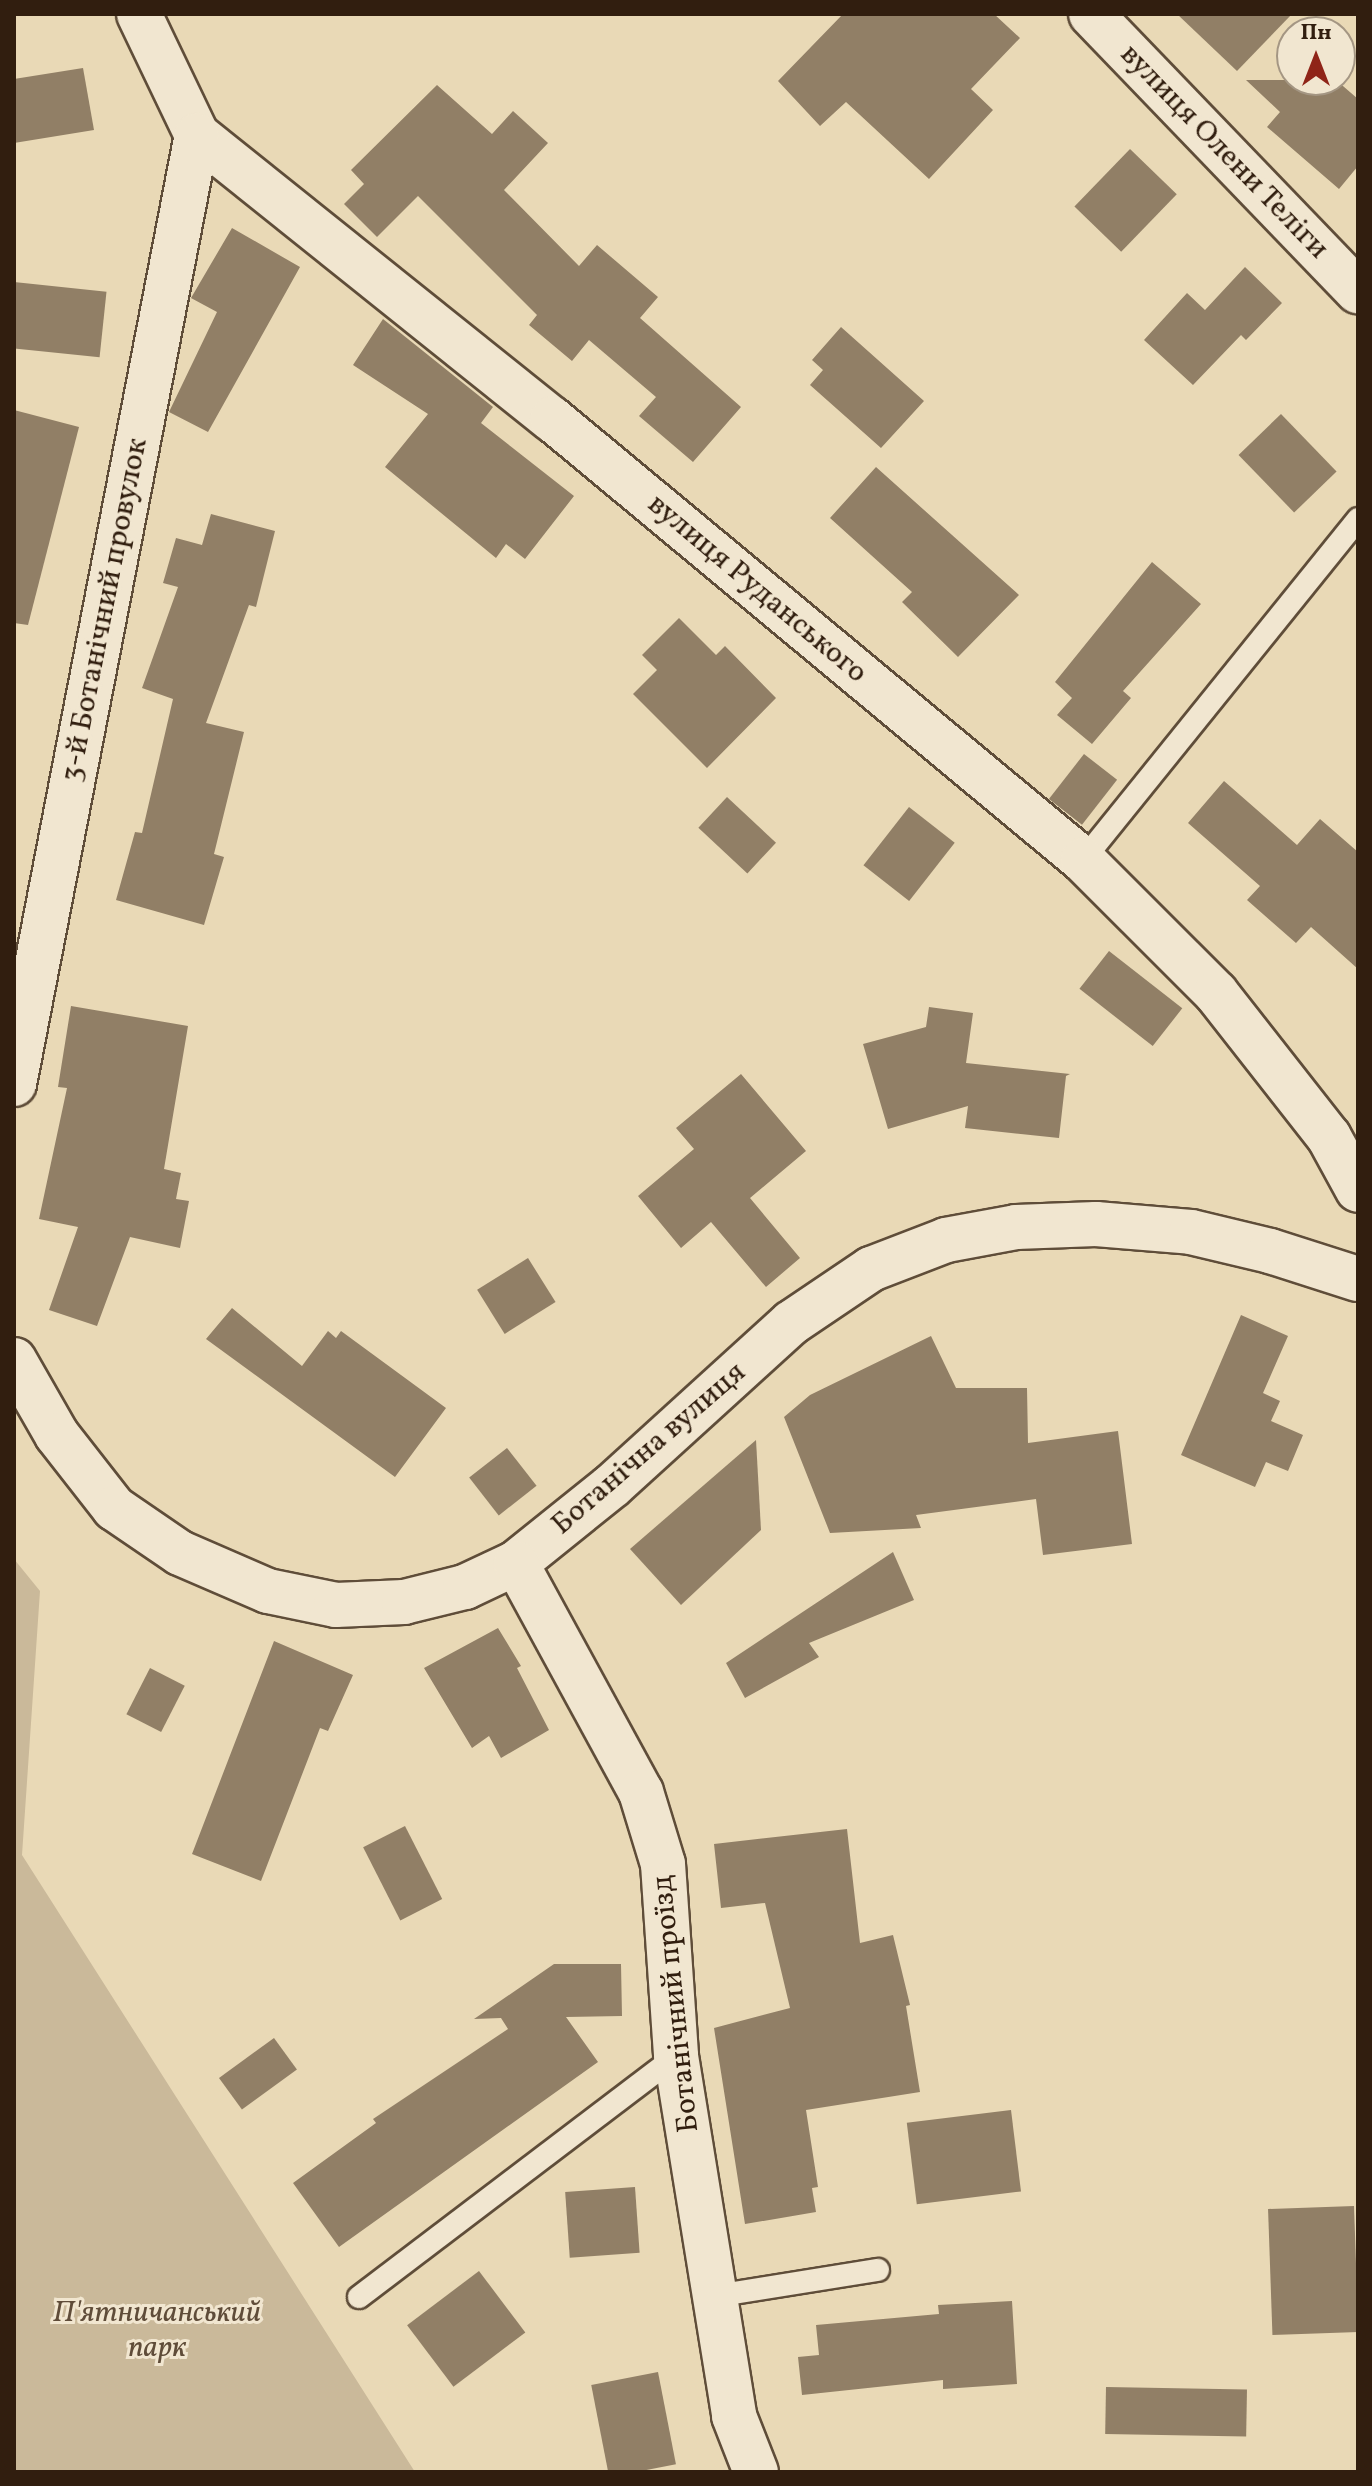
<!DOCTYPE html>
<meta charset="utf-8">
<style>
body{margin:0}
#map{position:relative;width:1372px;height:2486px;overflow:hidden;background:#e9d9b6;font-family:Vollkorn,serif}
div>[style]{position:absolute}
.green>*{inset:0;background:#cab99a}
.building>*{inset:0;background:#917f66;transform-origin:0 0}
.roads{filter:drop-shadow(2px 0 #5f4d39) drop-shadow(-2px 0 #5f4d39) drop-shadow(0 2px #5f4d39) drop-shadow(0 -2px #5f4d39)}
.service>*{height:22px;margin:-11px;padding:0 11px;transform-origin:11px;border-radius:11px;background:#f1e6d0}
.minor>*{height:44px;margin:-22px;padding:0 22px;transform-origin:22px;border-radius:22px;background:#f1e6d0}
span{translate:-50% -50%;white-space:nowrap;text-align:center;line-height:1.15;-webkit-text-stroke:6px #f1e6d0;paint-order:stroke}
.street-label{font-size:30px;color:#311e0f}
.park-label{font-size:30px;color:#5f4c39;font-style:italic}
.frame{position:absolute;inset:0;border:16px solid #311e0f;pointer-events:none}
.north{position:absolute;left:1276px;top:16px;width:80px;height:80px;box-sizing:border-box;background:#f1e6d0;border:2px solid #a49683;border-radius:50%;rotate:0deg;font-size:22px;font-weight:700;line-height:32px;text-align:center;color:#311e0f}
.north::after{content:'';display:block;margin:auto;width:28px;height:36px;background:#8f2418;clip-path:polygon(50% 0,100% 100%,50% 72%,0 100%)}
</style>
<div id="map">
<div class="green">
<div style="clip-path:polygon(14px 1559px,40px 1591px,22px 1855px,415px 2472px,14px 2472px)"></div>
</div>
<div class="building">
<div style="clip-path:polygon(843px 14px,994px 14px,1020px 38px,971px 89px,993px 110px,929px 179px,846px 102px,820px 126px,778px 81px)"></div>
<div style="clip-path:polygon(1177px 14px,1292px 14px,1237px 71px)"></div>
<div style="clip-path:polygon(83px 68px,94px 130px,14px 143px,14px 79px)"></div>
<div style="clip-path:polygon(1246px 80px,1336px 80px,1358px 99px,1358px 166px,1339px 189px,1267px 127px,1280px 112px)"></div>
<div style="clip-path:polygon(437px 85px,492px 134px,513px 111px,548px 143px,504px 190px,579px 266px,597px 245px,658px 297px,640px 318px,741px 407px,693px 462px,639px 416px,656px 397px,589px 340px,572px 361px,529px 325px,537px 315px,418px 196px,377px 237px,344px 204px,364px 184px,351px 170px)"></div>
<div style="left:1130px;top:149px;width:65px;height:80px;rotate:44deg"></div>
<div style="clip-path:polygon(232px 228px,300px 267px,208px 432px,169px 412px,217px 312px,191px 298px)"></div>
<div style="clip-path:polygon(1245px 267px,1282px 303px,1246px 340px,1241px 335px,1193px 385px,1144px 340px,1187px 293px,1205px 310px)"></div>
<div style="left:14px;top:282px;width:93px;height:66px;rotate:6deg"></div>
<div style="clip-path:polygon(383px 319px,493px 407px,481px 423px,574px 496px,525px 559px,506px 544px,496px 558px,385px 467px,428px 414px,353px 365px)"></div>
<div style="clip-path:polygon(841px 327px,924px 401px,881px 448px,810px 385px,823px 370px,812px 360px)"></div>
<div style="clip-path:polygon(14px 410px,79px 427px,28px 625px,14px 623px)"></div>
<div style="left:1281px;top:414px;width:80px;height:59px;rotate:46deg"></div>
<div style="clip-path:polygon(876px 467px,1019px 595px,958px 657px,902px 602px,912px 592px,830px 518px)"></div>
<div style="clip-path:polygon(211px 514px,275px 531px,256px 607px,249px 605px,206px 723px,244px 732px,214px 854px,224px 857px,204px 925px,116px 900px,135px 832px,142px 833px,173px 699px,142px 688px,178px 587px,163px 583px,176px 538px,202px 545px)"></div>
<div style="clip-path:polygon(1152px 562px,1201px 604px,1123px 691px,1131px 698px,1092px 744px,1057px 715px,1072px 698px,1055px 682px)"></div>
<div style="clip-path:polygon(679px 618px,716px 655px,725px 646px,776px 698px,707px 768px,633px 694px,657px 670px,642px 655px)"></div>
<div style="left:1084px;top:754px;width:42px;height:57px;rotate:38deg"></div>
<div style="clip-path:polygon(1224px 781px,1297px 845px,1320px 819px,1358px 852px,1358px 969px,1311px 927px,1296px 943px,1247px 900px,1260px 886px,1188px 823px)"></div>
<div style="left:727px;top:797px;width:67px;height:42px;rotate:43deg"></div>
<div style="left:909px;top:807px;width:58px;height:74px;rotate:38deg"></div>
<div style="left:1109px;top:951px;width:93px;height:48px;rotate:38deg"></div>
<div style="clip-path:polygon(71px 1006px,188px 1026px,164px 1169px,181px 1173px,176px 1199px,189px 1201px,180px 1248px,130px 1237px,97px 1326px,49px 1310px,78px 1227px,39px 1219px,67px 1088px,58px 1087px)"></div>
<div style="clip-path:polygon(929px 1007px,973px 1013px,966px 1063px,1070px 1074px,1066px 1076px,1059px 1138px,965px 1128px,968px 1106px,888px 1129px,863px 1044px,926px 1027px)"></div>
<div style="clip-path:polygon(741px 1074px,806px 1151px,750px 1198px,800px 1258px,766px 1287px,711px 1222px,681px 1248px,638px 1196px,694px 1149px,676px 1128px)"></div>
<div style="left:528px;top:1258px;width:52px;height:60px;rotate:58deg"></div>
<div style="clip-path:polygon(232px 1308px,302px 1366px,328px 1331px,336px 1338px,341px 1331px,446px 1408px,395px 1477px,206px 1339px)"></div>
<div style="clip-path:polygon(1241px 1315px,1288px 1336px,1263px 1393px,1280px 1401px,1271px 1421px,1303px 1435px,1288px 1471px,1266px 1462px,1255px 1487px,1181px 1455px)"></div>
<div style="clip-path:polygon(931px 1336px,956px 1388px,1027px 1388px,1028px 1443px,1118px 1431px,1132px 1544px,1043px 1555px,1036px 1499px,916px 1515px,921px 1528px,830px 1533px,784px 1417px,810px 1395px)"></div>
<div style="clip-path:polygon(756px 1440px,761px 1530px,681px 1605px,630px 1549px)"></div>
<div style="left:507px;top:1448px;width:48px;height:48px;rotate:52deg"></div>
<div style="clip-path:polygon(893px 1552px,914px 1600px,809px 1643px,819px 1657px,745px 1698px,726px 1663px)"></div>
<div style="clip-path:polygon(498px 1628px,521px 1666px,517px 1668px,549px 1730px,501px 1758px,489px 1736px,472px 1748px,424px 1668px)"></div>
<div style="clip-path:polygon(274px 1641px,353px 1675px,328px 1731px,320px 1728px,261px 1881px,192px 1854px)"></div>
<div style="left:150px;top:1668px;width:39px;height:52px;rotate:27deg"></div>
<div style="left:405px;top:1826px;width:82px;height:47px;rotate:63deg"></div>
<div style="clip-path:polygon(847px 1829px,860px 1943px,893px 1935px,910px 2005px,906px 2006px,920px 2092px,806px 2110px,818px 2187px,812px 2188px,816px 2212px,745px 2224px,714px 2028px,790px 2008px,765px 1903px,721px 1908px,714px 1844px)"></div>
<div style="clip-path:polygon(554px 1964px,621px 1964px,622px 2016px,566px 2017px,598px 2062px,339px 2247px,293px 2183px,376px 2123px,373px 2119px,508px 2029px,501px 2018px,474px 2019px)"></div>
<div style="left:274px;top:2038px;width:39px;height:68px;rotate:54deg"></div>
<div style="left:1011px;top:2110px;width:82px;height:105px;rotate:83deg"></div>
<div style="left:635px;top:2187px;width:66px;height:70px;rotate:86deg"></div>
<div style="left:1354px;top:2206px;width:126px;height:86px;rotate:88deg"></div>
<div style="left:479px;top:2271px;width:77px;height:90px;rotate:53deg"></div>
<div style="clip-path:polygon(1012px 2301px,1017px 2384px,943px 2389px,943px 2380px,802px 2395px,798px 2357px,819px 2355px,816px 2325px,939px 2314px,938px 2305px)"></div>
<div style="left:658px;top:2372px;width:94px;height:68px;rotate:79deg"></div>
<div style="left:1106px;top:2387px;width:141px;height:47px;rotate:1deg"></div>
</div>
<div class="roads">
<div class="service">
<div style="left:1083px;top:860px;width:438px;rotate:-51.1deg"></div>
<div style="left:715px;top:2296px;width:165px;rotate:-9.1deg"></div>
<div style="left:359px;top:2297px;width:398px;rotate:-37.2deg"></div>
</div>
<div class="minor">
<div style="left:139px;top:14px;width:134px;rotate:64.4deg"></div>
<div style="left:197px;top:135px;width:455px;rotate:38.7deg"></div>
<div style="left:552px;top:419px;width:690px;rotate:39.71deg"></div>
<div style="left:1083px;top:860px;width:188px;rotate:45deg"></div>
<div style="left:1216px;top:993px;width:183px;rotate:51.9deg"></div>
<div style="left:1329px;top:1137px;width:60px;rotate:61.3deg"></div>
<div style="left:1091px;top:14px;width:385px;rotate:46.1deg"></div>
<div style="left:14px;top:1084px;width:966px;rotate:-79.09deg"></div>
<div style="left:14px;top:1360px;width:86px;rotate:60.2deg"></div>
<div style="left:57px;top:1435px;width:93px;rotate:52deg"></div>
<div style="left:114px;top:1508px;width:80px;rotate:34.3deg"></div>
<div style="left:180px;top:1553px;width:96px;rotate:23.4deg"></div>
<div style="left:268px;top:1591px;width:69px;rotate:11.6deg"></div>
<div style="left:336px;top:1605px;width:68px;rotate:-2.5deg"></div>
<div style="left:404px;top:1602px;width:63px;rotate:-13.8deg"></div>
<div style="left:465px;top:1587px;width:56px;rotate:-25.2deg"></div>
<div style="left:516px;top:1563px;width:124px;rotate:-38.8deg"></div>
<div style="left:613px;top:1485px;width:241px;rotate:-42.3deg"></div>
<div style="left:791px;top:1323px;width:97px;rotate:-34deg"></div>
<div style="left:871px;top:1269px;width:80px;rotate:-21.1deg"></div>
<div style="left:946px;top:1240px;width:71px;rotate:-10.5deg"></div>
<div style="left:1016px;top:1227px;width:80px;rotate:-2.1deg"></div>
<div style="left:1096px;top:1224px;width:95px;rotate:4.8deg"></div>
<div style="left:1191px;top:1232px;width:81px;rotate:13.5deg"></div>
<div style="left:1270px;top:1251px;width:92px;rotate:17.7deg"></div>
<div style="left:516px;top:1563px;width:261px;rotate:61.4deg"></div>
<div style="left:641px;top:1792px;width:75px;rotate:73deg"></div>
<div style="left:663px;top:1864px;width:192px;rotate:86.1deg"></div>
<div style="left:676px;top:2056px;width:365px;rotate:80.8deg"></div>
<div style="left:734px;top:2416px;width:60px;rotate:68.6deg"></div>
</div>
</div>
<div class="street-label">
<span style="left:1224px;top:152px;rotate:46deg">вулиця Олени Теліги</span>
<span style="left:757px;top:589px;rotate:40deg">вулиця Руданського</span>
<span style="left:105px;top:610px;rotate:-79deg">3-й Ботанічний провулок</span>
<span style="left:649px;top:1449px;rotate:-41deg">Ботанічна вулиця</span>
<span style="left:676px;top:2004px;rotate:-96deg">Ботанічний проїзд</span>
</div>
<div class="park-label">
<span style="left:157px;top:2330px">П'ятничанський<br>парк</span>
</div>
<div class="frame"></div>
<div class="north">Пн</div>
</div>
